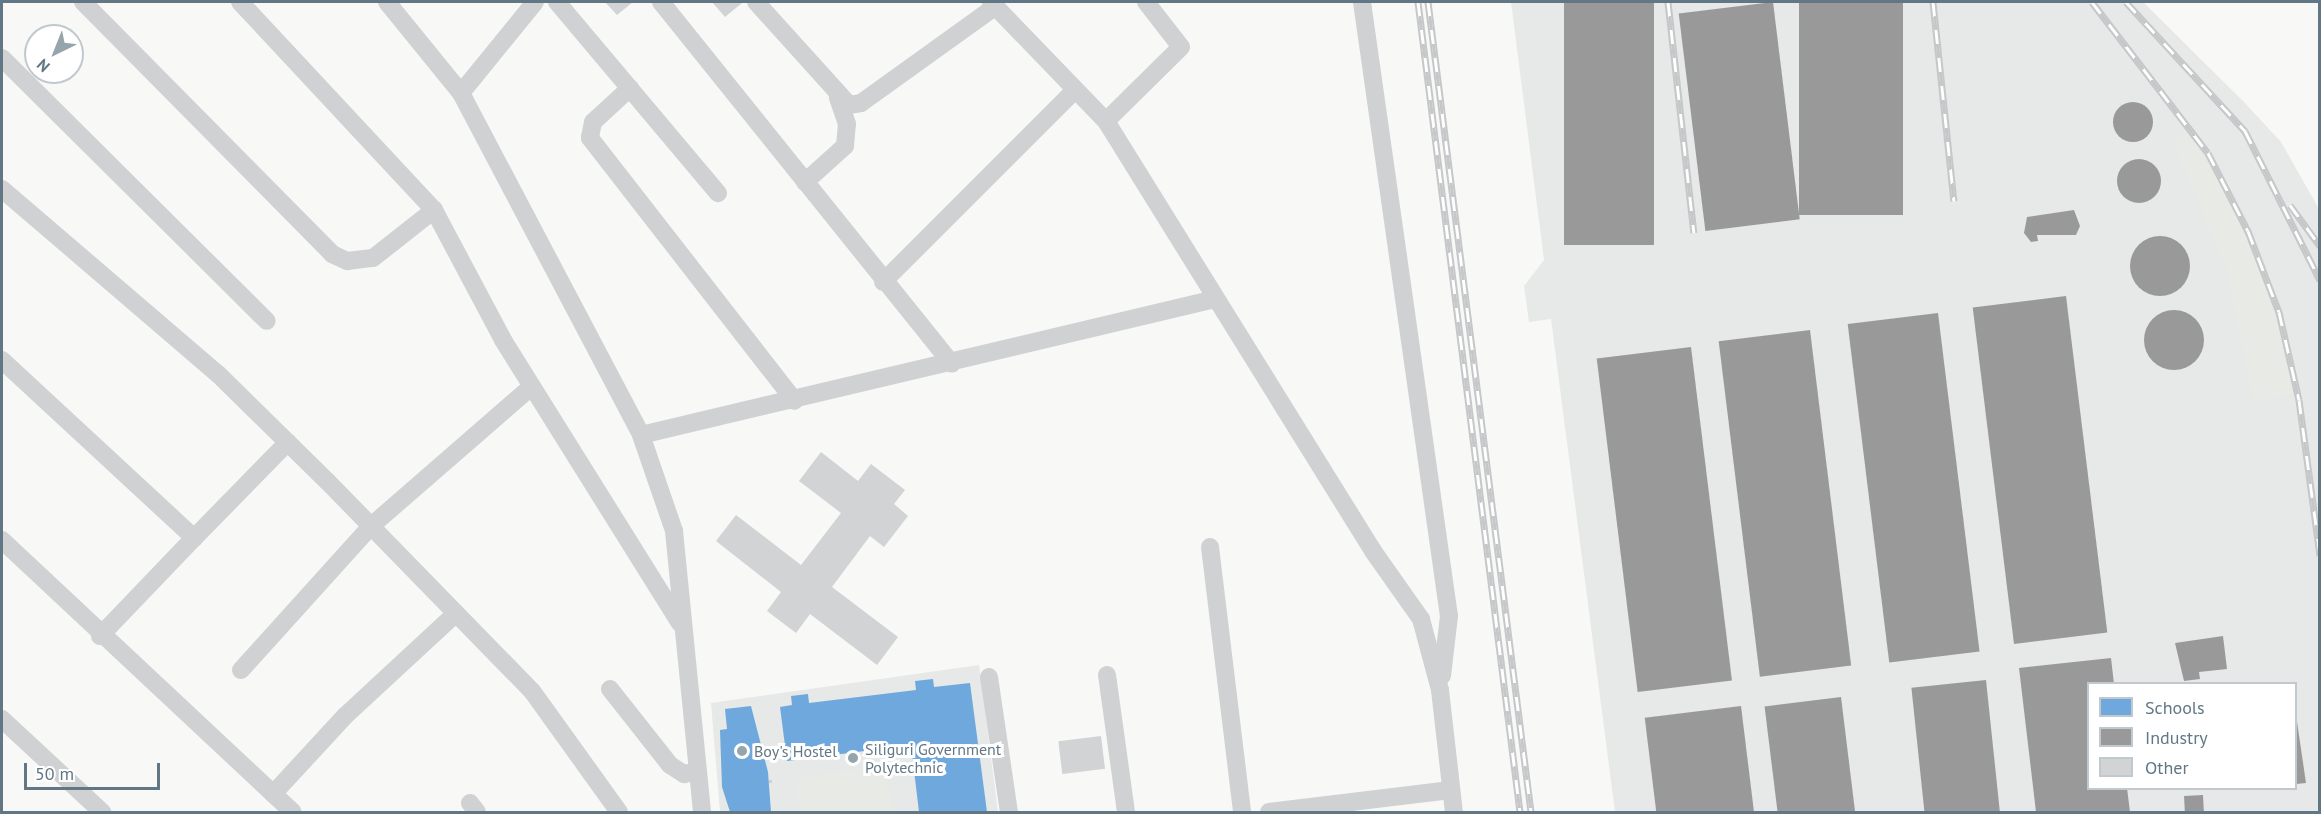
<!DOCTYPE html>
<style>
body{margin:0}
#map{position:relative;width:2321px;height:814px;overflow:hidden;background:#f8f8f7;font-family:"PT Sans",sans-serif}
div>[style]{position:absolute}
.built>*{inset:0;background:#e6e9e8}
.green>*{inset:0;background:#e8ebe5}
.schools>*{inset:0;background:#6fa8dc}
.industry>*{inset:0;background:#999;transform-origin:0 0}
.round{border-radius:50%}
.building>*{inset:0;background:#d1d3d4;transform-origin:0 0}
.path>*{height:3px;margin-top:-1.5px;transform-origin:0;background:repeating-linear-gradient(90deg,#cecfd0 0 3px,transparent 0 6px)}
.minor>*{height:18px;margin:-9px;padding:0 9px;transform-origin:9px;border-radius:9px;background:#d0d1d2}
.rail>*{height:7px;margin-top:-3.5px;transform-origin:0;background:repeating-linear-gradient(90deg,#fff 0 14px,#c5c7c8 0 28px);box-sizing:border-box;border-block:2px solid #c5c7c8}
.dots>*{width:16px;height:16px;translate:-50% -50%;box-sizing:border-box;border:3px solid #fff;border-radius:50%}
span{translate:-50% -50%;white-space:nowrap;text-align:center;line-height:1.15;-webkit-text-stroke:6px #fff;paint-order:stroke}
.poi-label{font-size:16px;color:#617784}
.left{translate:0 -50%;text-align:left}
.frame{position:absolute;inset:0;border:3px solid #617784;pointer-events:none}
.legend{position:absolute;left:2087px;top:682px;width:210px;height:108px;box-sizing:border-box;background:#fff;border:2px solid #c0c9ce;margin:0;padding:8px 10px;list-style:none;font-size:18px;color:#617784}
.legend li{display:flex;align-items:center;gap:12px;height:30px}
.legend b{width:30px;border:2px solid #c0c9ce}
.north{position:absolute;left:24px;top:24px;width:60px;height:60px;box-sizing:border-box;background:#fff;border:2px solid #c0c9ce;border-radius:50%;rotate:223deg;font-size:16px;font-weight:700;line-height:24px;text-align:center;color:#617784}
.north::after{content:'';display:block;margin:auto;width:21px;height:27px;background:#96a4ac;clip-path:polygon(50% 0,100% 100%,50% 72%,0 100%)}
.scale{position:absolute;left:24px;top:763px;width:136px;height:27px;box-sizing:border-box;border:3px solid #617784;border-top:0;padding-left:8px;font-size:18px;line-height:21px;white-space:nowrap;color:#617784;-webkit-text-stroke:4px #fff;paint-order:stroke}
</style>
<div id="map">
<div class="built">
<div style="clip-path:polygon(evenodd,1511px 2px,2143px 2px,2244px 102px,2281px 142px,2319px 209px,2319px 812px,1615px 812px,1551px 319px,1529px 322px,1524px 286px,1544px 260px,1511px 2px,2088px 684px,2296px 684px,2296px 788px,2088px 788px,2088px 684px)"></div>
<div style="clip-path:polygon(979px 665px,998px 812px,720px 812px,711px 703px)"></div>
</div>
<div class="green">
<div style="clip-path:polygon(2188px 133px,2224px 189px,2255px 256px,2279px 324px,2294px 393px,2253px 401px,2228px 273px,2173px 141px)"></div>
<div style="clip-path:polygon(883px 766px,894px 812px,799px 812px,798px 778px)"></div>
</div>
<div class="schools">
<div style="clip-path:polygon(933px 679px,934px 687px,970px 683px,987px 812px,919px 812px,911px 745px,787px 761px,780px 707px,792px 705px,791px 696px,808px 694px,809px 703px,916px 690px,915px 681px)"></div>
<div style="clip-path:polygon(751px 706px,768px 772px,771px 812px,730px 812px,722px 787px,720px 730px,727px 729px,725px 709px)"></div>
</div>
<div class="industry">
<div style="left:1564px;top:2px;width:90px;height:243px"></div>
<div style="left:1773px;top:2px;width:219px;height:95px;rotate:83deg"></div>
<div style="left:1799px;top:2px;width:104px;height:213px"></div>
<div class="round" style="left:2113px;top:102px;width:40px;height:40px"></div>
<div class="round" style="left:2117px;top:159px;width:44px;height:44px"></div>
<div style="clip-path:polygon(2074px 210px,2080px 226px,2076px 235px,2037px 235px,2038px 241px,2031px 242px,2024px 233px,2027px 217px)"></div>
<div class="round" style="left:2130px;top:236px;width:60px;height:60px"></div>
<div style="left:2066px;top:296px;width:339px;height:94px;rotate:83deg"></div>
<div class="round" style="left:2144px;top:310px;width:60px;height:60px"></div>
<div style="left:1938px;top:313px;width:341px;height:91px;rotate:83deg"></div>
<div style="left:1810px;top:330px;width:338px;height:92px;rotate:83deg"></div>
<div style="left:1691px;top:347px;width:336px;height:95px;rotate:83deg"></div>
<div style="clip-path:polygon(2223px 636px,2227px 669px,2199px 672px,2200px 679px,2184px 681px,2175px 643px)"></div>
<div style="clip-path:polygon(2111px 658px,2114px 684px,2088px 684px,2088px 788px,2127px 788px,2130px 812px,2036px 812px,2019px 668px)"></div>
<div style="left:1986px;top:680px;width:133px;height:75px;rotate:84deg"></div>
<div style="left:1841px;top:697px;width:116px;height:77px;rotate:83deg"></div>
<div style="left:1741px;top:706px;width:107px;height:97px;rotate:83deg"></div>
<div style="clip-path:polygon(2296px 715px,2306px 783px,2296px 784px)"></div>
<div style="left:2203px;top:795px;width:17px;height:19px;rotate:87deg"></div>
</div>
<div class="building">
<div style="clip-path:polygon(605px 2px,633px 2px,617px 15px)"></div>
<div style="clip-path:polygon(712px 2px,740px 2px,742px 3px,725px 17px)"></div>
<div style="clip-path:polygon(821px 452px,858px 481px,871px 464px,905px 490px,894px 504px,908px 516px,884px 547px,870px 536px,832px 587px,898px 637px,877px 665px,810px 614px,796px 633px,767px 611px,781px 592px,716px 541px,736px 515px,801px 565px,841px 513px,799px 481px)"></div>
<div style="left:1101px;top:736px;width:33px;height:43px;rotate:83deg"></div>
</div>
<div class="path">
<div style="left:769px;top:781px;width:4px"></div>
</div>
<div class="minor">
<div style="left:83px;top:2px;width:354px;rotate:45.3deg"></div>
<div style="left:332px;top:254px;width:17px;rotate:25deg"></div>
<div style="left:347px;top:261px;width:26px;rotate:-7deg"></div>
<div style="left:373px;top:258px;width:78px;rotate:-38.2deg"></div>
<div style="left:240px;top:2px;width:284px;rotate:47deg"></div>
<div style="left:434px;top:210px;width:147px;rotate:62deg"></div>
<div style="left:503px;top:340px;width:334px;rotate:58deg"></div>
<div style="left:387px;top:2px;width:117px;rotate:50.9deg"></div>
<div style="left:461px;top:93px;width:386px;rotate:62.2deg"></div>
<div style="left:641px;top:435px;width:102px;rotate:71deg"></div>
<div style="left:674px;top:531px;width:282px;rotate:84.3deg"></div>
<div style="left:557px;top:2px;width:250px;rotate:49.9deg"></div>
<div style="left:661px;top:2px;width:464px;rotate:51.2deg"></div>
<div style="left:756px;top:2px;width:139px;rotate:47.9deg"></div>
<div style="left:849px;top:105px;width:12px;rotate:-9deg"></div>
<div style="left:861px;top:103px;width:166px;rotate:-35.7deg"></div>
<div style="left:991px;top:2px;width:165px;rotate:46deg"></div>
<div style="left:1106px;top:121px;width:506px;rotate:58.16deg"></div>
<div style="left:1373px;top:551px;width:83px;rotate:54.8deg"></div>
<div style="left:1421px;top:619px;width:73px;rotate:75deg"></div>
<div style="left:1440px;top:690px;width:123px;rotate:83.5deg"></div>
<div style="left:1362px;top:2px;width:620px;rotate:81.94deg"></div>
<div style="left:1449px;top:616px;width:60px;rotate:96.7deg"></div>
<div style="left:2px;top:58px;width:373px;rotate:44.8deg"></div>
<div style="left:630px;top:88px;width:50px;rotate:137.4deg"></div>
<div style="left:593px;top:122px;width:16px;rotate:101deg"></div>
<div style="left:590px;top:138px;width:333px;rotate:52.1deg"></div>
<div style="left:461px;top:93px;width:117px;rotate:-50.9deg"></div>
<div style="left:1106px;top:121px;width:105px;rotate:-44.6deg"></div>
<div style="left:1181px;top:47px;width:57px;rotate:-127.9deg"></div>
<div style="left:805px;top:182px;width:54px;rotate:-42deg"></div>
<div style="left:845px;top:146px;width:22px;rotate:-85deg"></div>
<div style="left:847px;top:124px;width:28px;rotate:-109deg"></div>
<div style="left:2px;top:189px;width:284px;rotate:40.6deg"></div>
<div style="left:218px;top:374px;width:153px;rotate:44.5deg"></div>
<div style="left:327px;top:481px;width:293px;rotate:45.7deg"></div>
<div style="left:532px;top:691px;width:149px;rotate:54.3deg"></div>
<div style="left:883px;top:282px;width:272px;rotate:-45deg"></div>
<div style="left:2px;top:360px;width:262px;rotate:42.8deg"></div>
<div style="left:194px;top:538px;width:134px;rotate:-45.6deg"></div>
<div style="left:641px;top:435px;width:590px;rotate:-13.33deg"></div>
<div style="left:2px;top:540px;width:398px;rotate:43.1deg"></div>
<div style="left:1210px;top:547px;width:267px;rotate:83.1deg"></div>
<div style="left:100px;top:636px;width:136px;rotate:-46.2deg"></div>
<div style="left:241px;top:670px;width:193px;rotate:-47.9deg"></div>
<div style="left:370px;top:527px;width:213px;rotate:-41deg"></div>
<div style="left:1107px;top:675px;width:138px;rotate:82.1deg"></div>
<div style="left:989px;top:677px;width:136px;rotate:81.6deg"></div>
<div style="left:610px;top:689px;width:97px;rotate:51.7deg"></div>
<div style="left:670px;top:765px;width:17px;rotate:33deg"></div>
<div style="left:684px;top:774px;width:14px;rotate:-12deg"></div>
<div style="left:2px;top:719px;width:137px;rotate:42.9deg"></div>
<div style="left:273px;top:794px;width:106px;rotate:-47.3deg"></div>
<div style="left:345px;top:716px;width:150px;rotate:-42.8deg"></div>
<div style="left:470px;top:803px;width:11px;rotate:52deg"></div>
<div style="left:1269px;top:812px;width:183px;rotate:-6.9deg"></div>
</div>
<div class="rail">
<div style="left:1418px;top:2px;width:816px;rotate:82.82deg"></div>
<div style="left:1428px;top:2px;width:817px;rotate:82.75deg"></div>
<div style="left:1668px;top:2px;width:232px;rotate:83.6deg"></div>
<div style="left:1933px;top:2px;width:200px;rotate:84deg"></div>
<div style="left:2092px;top:2px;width:190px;rotate:52.5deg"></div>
<div style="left:2208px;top:153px;width:88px;rotate:62.9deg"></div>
<div style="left:2248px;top:231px;width:87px;rotate:69.1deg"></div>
<div style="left:2279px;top:312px;width:90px;rotate:77.2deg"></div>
<div style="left:2299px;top:400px;width:157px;rotate:82.3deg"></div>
<div style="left:2126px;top:2px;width:176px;rotate:47.3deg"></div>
<div style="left:2245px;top:131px;width:167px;rotate:63.3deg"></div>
<div style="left:2290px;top:205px;width:51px;rotate:53.8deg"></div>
</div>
<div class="dots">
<div style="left:742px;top:751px;background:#96a4ac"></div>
<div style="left:853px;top:758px;background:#96a4ac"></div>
</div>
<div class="poi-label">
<span class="left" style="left:865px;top:758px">Siliguri Government<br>Polytechnic</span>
<span class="left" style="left:754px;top:751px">Boy's Hostel</span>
</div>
<div class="frame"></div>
<ul class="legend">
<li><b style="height:16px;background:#6fa8dc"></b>Schools</li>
<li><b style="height:16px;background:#999"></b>Industry</li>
<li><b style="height:16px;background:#d1d3d4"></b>Other</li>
</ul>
<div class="north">N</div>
<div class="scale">50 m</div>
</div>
